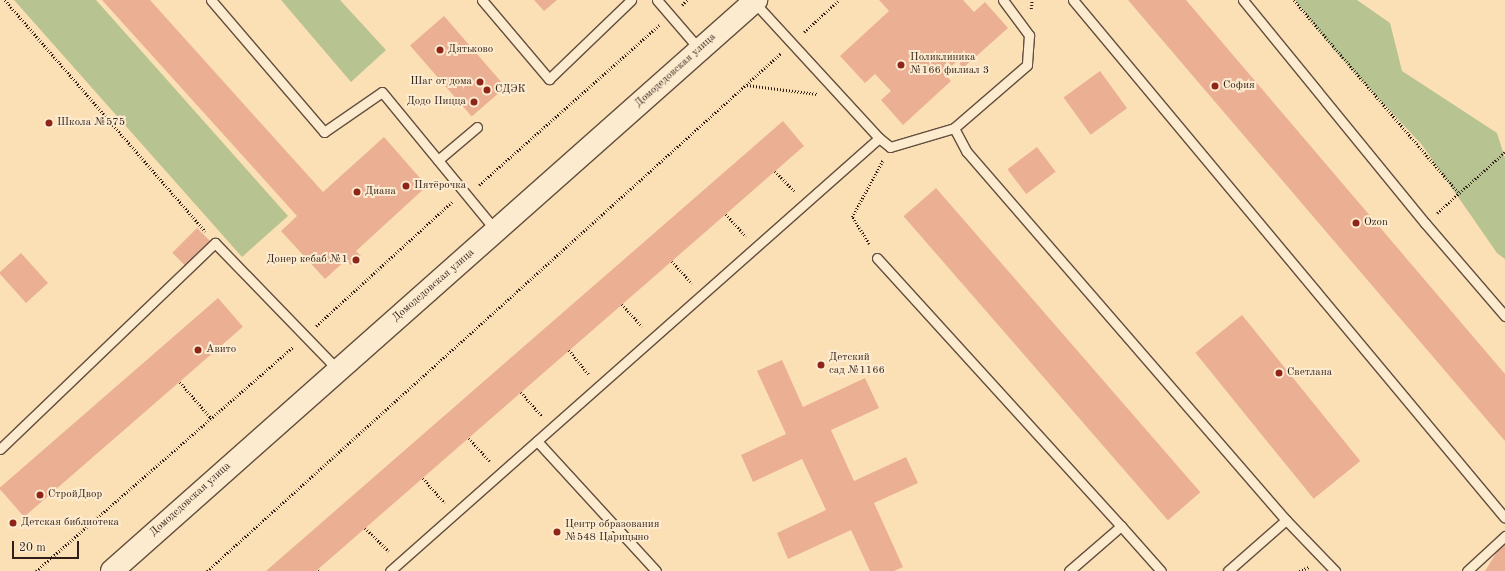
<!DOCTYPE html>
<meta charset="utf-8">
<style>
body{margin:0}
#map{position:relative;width:1505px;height:571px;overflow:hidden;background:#fce0b5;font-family:"Old Standard TT",serif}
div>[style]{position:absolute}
.green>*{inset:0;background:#b8c392}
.building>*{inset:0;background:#ebaf94;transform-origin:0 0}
.path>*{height:2.5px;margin-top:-1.25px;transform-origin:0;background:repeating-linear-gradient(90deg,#301f18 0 1px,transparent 0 3px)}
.roads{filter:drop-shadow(1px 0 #634f3f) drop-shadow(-1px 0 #634f3f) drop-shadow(0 1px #634f3f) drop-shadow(0 -1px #634f3f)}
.lane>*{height:9px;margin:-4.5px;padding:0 4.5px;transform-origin:4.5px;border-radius:4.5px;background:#fdebcf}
.secondary>*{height:22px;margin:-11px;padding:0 11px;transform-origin:11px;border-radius:11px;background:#fdebcf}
.dots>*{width:11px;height:11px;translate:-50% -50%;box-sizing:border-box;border:2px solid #fdebcf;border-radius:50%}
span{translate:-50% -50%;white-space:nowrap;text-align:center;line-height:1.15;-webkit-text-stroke:4px #fdebcf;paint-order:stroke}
.poi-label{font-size:11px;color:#301f18}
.left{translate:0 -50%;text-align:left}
.right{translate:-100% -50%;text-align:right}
.street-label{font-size:11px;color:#301f18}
.scale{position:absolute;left:12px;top:541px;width:67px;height:18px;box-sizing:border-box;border:2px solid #301f18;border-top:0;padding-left:5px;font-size:12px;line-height:14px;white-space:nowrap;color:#301f18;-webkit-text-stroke:3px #fdebcf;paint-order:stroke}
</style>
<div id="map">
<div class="green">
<div style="clip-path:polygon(14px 0,96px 0,288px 216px,242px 257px)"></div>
<div style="clip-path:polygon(281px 0,340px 0,386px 50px,351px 82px)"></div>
<div style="clip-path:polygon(1295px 0,1357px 0,1390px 23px,1402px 71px,1497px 133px,1505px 158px,1505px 259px,1497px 253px,1422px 145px,1334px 50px)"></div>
</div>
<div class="building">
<div style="clip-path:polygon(102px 0,150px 0,323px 192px,384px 137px,427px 186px,356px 251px,361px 256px,351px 265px,346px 260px,325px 279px,281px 231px,297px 216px)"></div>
<div style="clip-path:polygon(534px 0,557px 0,544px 11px)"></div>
<div style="clip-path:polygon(879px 0,963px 0,974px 12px,985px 2px,1008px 28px,963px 68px,957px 61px,944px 73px,951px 81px,903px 125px,881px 100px,891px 91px,875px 74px,865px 83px,840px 56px,889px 11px)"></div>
<div style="clip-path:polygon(1128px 0,1186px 0,1505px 374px,1505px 441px)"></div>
<div style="left:444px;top:16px;width:94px;height:45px;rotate:49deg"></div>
<div style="left:1100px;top:71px;width:46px;height:45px;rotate:54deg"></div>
<div style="clip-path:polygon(783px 121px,804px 146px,726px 214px,316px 571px,266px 571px)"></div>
<div style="left:1037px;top:147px;width:31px;height:37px;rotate:53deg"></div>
<div style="left:936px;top:188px;width:403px;height:43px;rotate:49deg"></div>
<div style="left:197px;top:228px;width:21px;height:35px;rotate:45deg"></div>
<div style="clip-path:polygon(21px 253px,48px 283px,26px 303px,0 274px,0 272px)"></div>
<div style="left:218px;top:298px;width:38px;height:290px;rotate:49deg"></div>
<div style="left:1242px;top:315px;width:188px;height:60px;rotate:51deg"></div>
<div style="clip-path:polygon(782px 360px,803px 407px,865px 378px,879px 408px,831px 430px,854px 481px,906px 457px,918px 483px,874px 503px,903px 567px,894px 571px,870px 571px,851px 530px,788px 559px,777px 533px,826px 510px,802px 459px,753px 482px,741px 455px,786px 434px,757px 371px)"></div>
<div style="clip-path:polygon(1503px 542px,1505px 544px,1505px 571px,1485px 571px)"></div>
</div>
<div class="path">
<div style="left:5px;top:0;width:306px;rotate:49.1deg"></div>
<div style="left:1294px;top:0;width:254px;rotate:49.5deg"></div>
<div style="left:682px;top:5px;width:7px;rotate:-45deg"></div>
<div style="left:1031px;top:9px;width:9px;rotate:-84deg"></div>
<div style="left:804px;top:32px;width:47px;rotate:-42.4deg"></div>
<div style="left:747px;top:85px;width:71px;rotate:7.3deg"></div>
<div style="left:775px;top:171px;width:29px;rotate:46deg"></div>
<div style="left:479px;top:185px;width:241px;rotate:-41.6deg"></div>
<div style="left:1437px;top:213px;width:91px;rotate:-41.9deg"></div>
<div style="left:726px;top:214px;width:30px;rotate:48deg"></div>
<div style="left:869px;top:244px;width:32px;rotate:-122deg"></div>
<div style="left:852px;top:217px;width:65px;rotate:-61.5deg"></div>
<div style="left:672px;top:261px;width:30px;rotate:48deg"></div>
<div style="left:622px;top:304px;width:30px;rotate:48deg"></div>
<div style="left:316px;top:326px;width:185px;rotate:-42.4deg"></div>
<div style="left:569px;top:350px;width:32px;rotate:51deg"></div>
<div style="left:180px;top:382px;width:48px;rotate:49.3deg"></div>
<div style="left:521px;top:392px;width:32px;rotate:49deg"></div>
<div style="left:469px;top:438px;width:31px;rotate:48deg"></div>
<div style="left:423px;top:478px;width:33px;rotate:49deg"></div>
<div style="left:365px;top:528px;width:33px;rotate:44deg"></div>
<div style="left:318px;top:570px;width:1px;rotate:45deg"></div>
<div style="left:36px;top:571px;width:341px;rotate:-41.1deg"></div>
<div style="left:207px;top:571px;width:773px;rotate:-42.06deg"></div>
<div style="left:1299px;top:571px;width:11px;rotate:-22deg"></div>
</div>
<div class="roads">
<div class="lane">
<div style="left:211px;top:0;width:174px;rotate:49.4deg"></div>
<div style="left:324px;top:132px;width:70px;rotate:-34.6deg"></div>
<div style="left:382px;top:92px;width:180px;rotate:50.6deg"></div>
<div style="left:482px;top:0;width:104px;rotate:49.7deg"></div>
<div style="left:549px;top:79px;width:114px;rotate:-43.9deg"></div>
<div style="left:657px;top:0;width:66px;rotate:49.3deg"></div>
<div style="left:1003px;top:0;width:44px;rotate:53.4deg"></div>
<div style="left:1029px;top:35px;width:30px;rotate:94deg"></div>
<div style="left:1027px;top:65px;width:96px;rotate:139.2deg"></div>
<div style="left:954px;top:128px;width:27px;rotate:62deg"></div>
<div style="left:967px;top:152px;width:487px;rotate:49.1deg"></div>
<div style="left:1286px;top:520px;width:71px;rotate:46.1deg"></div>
<div style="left:1073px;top:0;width:674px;rotate:50.17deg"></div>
<div style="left:1243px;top:0;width:288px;rotate:50.8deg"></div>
<div style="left:1425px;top:223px;width:123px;rotate:49.3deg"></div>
<div style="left:754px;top:2px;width:185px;rotate:47.4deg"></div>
<div style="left:879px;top:138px;width:14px;rotate:39deg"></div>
<div style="left:890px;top:147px;width:67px;rotate:-16.5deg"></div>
<div style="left:438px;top:160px;width:51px;rotate:-40.2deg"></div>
<div style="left:877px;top:258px;width:362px;rotate:47.7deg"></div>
<div style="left:537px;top:441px;width:176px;rotate:47.5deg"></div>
<div style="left:0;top:449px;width:298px;rotate:-43.8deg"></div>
<div style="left:215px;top:243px;width:177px;rotate:45.9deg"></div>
<div style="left:390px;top:571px;width:653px;rotate:-41.52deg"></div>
<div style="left:1069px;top:571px;width:69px;rotate:-40.9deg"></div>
<div style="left:1121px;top:526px;width:60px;rotate:48.4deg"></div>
<div style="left:1228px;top:571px;width:77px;rotate:-41.3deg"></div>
<div style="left:1467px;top:571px;width:52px;rotate:-42.6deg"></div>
</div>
<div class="secondary">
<div style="left:112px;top:571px;width:861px;rotate:-41.56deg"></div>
</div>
</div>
<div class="dots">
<div style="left:440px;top:50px;background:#8f2418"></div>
<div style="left:901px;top:65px;background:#8f2418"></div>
<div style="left:480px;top:82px;background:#8f2418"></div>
<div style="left:1215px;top:86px;background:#8f2418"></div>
<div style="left:487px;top:90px;background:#8f2418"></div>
<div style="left:474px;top:102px;background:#8f2418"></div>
<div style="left:49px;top:123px;background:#8f2418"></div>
<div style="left:406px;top:186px;background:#8f2418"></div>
<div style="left:357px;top:192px;background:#8f2418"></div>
<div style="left:1356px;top:223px;background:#8f2418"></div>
<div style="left:356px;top:260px;background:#8f2418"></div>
<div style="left:198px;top:350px;background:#8f2418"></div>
<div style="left:821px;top:365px;background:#8f2418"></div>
<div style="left:1279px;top:373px;background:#8f2418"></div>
<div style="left:40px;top:495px;background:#8f2418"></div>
<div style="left:13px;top:523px;background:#8f2418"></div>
<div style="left:557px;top:532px;background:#8f2418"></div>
</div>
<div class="poi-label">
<span class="left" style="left:448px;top:50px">Дятьково</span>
<span class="left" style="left:910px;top:65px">Поликлиника<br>№166 филиал 3</span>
<span class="right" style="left:472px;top:82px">Шаг от дома</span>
<span class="left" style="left:1223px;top:86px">София</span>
<span class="left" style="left:495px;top:90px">СДЭК</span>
<span class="right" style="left:466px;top:102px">Додо Пицца</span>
<span class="left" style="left:57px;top:123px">Школа №575</span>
<span class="left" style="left:414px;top:186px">Пятёрочка</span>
<span class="left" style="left:365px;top:192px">Диана</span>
<span class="left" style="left:1364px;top:223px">Ozon</span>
<span class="right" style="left:348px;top:260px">Донер кебаб №1</span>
<span class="left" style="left:206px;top:350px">Авито</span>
<span class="left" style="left:829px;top:365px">Детский<br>сад №1166</span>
<span class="left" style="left:1287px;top:373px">Светлана</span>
<span class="left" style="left:48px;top:495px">СтройДвор</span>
<span class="left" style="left:21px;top:523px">Детская библиотека</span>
<span class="left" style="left:565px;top:532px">Центр образования<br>№548 Царицыно</span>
</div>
<div class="street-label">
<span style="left:676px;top:71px;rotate:-42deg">Домодедовская улица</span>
<span style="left:434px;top:286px;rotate:-41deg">Домодедовская улица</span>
<span style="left:191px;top:500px;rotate:-42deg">Домодедовская улица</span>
</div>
<div class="scale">20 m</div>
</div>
